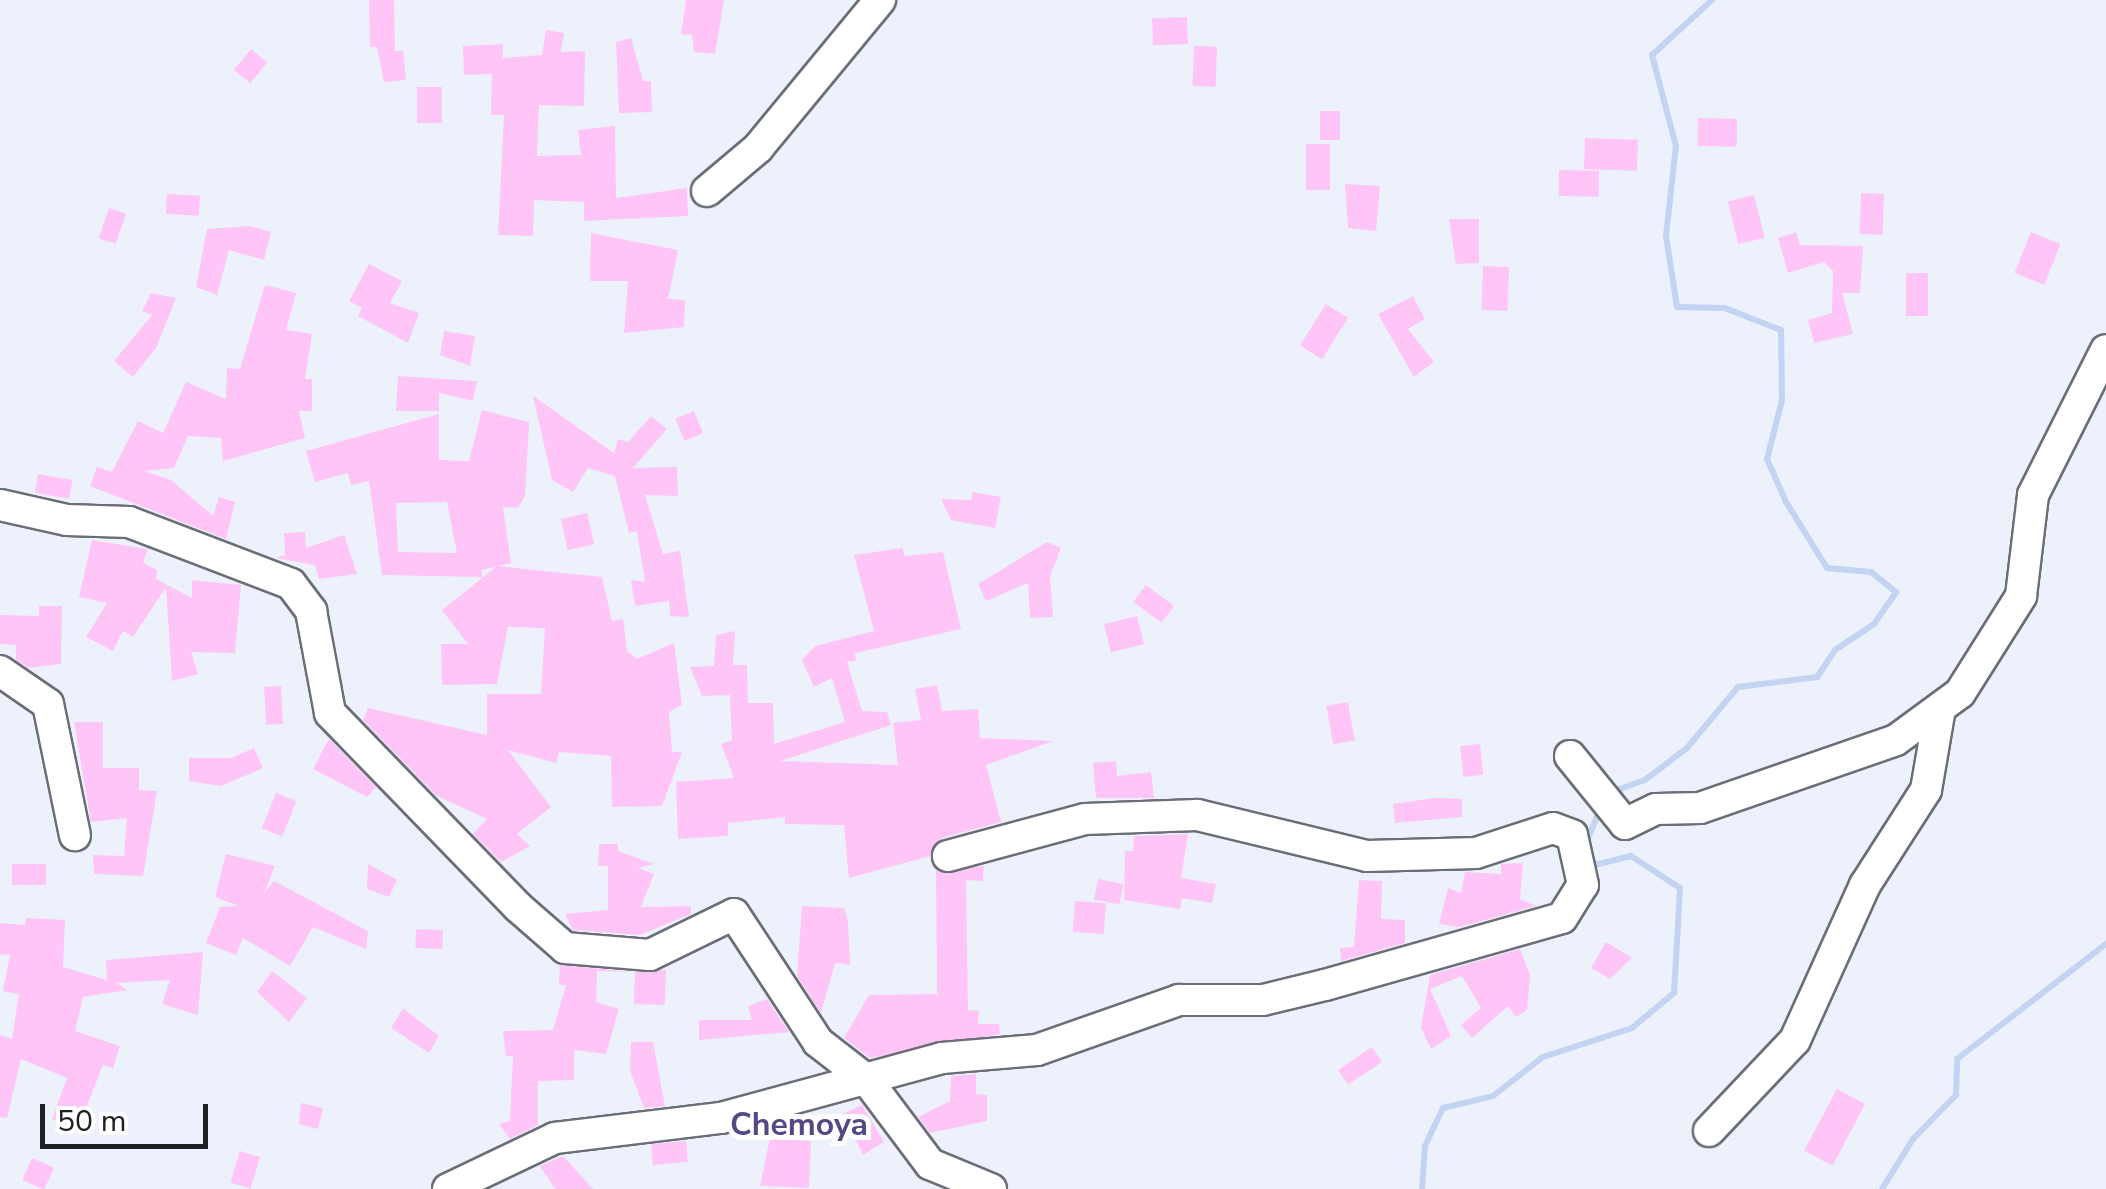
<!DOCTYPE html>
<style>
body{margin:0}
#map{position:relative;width:2106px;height:1189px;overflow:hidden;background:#edf1fb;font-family:"Nunito Sans",sans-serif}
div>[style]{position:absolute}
.stream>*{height:6px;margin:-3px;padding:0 3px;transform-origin:3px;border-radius:3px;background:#c3d4f2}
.building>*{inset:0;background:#ffc5f6;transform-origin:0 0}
.roads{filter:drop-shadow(2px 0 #6a6e76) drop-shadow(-2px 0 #6a6e76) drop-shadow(0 2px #6a6e76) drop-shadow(0 -2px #6a6e76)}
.minor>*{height:30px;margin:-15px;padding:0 15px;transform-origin:15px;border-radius:15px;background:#fff}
span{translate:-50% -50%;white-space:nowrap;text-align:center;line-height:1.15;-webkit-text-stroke:10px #fff;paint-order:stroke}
.quarter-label{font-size:32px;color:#564785;font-weight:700}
.scale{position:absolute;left:40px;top:1104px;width:168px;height:45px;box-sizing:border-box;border:5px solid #1e2023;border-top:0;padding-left:12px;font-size:30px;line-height:35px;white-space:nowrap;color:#1e2023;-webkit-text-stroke:8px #fff;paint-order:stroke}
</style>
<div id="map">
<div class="stream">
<div style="left:1609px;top:793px;width:38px;rotate:-20deg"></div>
<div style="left:1645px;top:780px;width:53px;rotate:-37.3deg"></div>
<div style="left:1687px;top:748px;width:80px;rotate:-50.1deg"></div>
<div style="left:1738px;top:687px;width:80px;rotate:-7.2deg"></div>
<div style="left:1817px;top:677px;width:32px;rotate:-56deg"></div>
<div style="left:1835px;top:650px;width:47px;rotate:-33.7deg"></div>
<div style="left:1874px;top:624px;width:39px;rotate:-55deg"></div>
<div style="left:1896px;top:592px;width:32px;rotate:-141deg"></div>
<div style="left:1871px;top:572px;width:44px;rotate:-174.8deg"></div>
<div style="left:1827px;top:568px;width:78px;rotate:-121.8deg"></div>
<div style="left:1786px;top:502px;width:47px;rotate:-113.8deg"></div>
<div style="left:1767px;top:459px;width:61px;rotate:-75.7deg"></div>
<div style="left:1782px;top:400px;width:70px;rotate:-90.8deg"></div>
<div style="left:1781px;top:330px;width:60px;rotate:-158.6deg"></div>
<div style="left:1725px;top:308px;width:48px;rotate:-178.8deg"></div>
<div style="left:1677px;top:307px;width:72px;rotate:-98.8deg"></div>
<div style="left:1666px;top:236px;width:91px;rotate:-83.7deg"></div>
<div style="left:1676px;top:146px;width:94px;rotate:-104.8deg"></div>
<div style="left:1652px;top:55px;width:81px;rotate:-42.5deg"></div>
<div style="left:1586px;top:843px;width:38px;rotate:-67deg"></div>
<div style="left:1422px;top:1189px;width:43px;rotate:-86deg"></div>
<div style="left:1425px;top:1146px;width:42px;rotate:-64.7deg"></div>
<div style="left:1443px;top:1108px;width:51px;rotate:-13.5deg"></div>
<div style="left:1493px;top:1096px;width:63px;rotate:-38deg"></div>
<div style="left:1543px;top:1057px;width:94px;rotate:-18deg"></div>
<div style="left:1632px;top:1028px;width:55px;rotate:-39.8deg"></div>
<div style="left:1674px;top:993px;width:105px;rotate:-86.7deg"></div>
<div style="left:1680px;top:888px;width:59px;rotate:-146.9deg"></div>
<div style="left:1631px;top:856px;width:36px;rotate:166deg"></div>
<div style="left:1596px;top:865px;width:14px;rotate:-126deg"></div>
<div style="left:1882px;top:1189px;width:59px;rotate:-58.2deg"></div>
<div style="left:1913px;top:1139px;width:62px;rotate:-45.7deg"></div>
<div style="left:1956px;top:1095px;width:36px;rotate:-88deg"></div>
<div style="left:1957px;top:1059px;width:188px;rotate:-37.7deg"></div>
</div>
<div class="building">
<div style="clip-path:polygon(369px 0,394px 0,395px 51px,403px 51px,406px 80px,384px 82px,377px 47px,370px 47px)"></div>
<div style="clip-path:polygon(686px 0,724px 0,715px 54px,694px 52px,692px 35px,681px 34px)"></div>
<div style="left:1187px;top:17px;width:27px;height:35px;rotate:88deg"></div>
<div style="clip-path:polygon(546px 30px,564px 33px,561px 52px,585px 51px,584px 106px,539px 105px,537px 156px,581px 155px,578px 130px,615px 126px,616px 198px,687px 188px,688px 216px,584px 221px,584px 202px,534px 200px,533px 236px,498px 235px,504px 115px,491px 115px,492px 74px,464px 75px,463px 46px,503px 44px,503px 58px,542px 55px)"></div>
<div style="clip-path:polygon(631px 38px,643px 81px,651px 81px,652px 112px,619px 113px,616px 42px)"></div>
<div style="left:1194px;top:46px;width:23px;height:40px;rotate:2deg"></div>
<div style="left:251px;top:49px;width:21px;height:27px;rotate:39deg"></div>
<div style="left:442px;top:87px;width:36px;height:25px;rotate:90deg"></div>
<div style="left:1320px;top:111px;width:20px;height:29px"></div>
<div style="left:1698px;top:118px;width:39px;height:28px;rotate:1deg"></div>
<div style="left:1585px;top:138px;width:53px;height:31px;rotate:2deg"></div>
<div style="left:1306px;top:144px;width:24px;height:46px"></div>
<div style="left:1559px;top:170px;width:40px;height:26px;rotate:1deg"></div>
<div style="clip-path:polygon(1345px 184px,1380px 186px,1376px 231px,1348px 228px)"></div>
<div style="left:1861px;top:193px;width:23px;height:41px;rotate:2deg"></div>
<div style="left:167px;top:194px;width:33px;height:20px;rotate:3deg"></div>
<div style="left:1754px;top:195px;width:44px;height:27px;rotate:76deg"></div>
<div style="left:109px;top:208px;width:18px;height:32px;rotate:19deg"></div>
<div style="clip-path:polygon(1449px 219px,1479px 219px,1479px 263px,1456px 264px)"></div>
<div style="clip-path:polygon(249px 226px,271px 232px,264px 260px,229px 250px,217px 295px,196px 287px,207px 229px)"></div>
<div style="clip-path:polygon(1796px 232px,1800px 245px,1863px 246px,1860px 293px,1842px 293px,1853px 334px,1814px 343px,1808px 320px,1832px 313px,1833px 271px,1824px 262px,1788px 273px,1778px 238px)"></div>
<div style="left:2031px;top:232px;width:32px;height:44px;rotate:22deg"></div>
<div style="clip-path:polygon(591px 233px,678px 250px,668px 299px,685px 300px,684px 327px,624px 333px,628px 281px,590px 281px)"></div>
<div style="clip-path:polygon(369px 264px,402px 281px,390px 303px,419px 313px,408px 343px,358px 316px,362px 308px,349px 301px)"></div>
<div style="left:1483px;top:266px;width:26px;height:44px;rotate:2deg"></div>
<div style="left:1928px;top:273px;width:43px;height:22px;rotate:90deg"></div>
<div style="clip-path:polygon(265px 285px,296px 293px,286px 330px,312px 334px,305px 379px,312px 379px,312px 411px,299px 411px,305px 438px,223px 461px,221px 438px,188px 436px,174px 468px,145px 471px,171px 480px,213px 516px,219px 497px,235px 502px,226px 539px,90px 486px,97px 467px,112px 472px,138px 421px,163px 433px,186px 382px,226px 399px,227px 368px,240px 369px)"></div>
<div style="clip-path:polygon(151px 293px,176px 298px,156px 348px,133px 377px,114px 361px,152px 315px,142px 311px)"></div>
<div style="clip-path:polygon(1413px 296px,1425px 319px,1408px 329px,1434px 362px,1414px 377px,1378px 314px)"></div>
<div style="left:1326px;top:304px;width:26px;height:49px;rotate:32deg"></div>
<div style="clip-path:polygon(444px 331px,475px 336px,470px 366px,440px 355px)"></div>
<div style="clip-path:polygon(398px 376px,429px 378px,477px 381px,473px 401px,439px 393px,439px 411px,396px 411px)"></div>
<div style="clip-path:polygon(533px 396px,614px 453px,618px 439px,628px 442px,651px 416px,667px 429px,633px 468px,677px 467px,678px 496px,645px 495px,663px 554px,680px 551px,689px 617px,670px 616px,669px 601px,635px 606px,631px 580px,645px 582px,637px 531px,629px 533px,615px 476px,588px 468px,573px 492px,552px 480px)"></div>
<div style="clip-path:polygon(evenodd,482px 410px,529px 422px,525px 496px,518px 508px,503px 507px,511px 563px,482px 570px,482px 577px,382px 575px,369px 481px,351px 485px,348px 473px,315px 482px,306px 451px,439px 414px,439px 460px,469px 461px,482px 410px,447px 502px,457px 553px,398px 552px,396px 503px,447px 502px)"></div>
<div style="left:694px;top:411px;width:24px;height:20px;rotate:68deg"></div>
<div style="left:38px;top:474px;width:35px;height:19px;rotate:10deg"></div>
<div style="clip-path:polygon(973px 492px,1001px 497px,995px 528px,951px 520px,941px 499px,971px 500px)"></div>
<div style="left:587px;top:513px;width:32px;height:27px;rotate:77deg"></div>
<div style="clip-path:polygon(305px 532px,306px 548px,344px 535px,357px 574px,319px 579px,315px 565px,276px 558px,285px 555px,284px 533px)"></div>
<div style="clip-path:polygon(92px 540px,148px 549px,143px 563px,157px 570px,156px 579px,192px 598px,192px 580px,241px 585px,235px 653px,191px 652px,198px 674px,172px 681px,166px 587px,133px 637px,123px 631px,113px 651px,86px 637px,107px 603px,79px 597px)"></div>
<div style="clip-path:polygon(1047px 542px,1061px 548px,1050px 576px,1053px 617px,1030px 618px,1028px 583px,986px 601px,978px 584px)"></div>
<div style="clip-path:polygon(903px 548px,904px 556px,943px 552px,961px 629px,855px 653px,856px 661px,847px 662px,862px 711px,887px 712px,891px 725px,780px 761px,898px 765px,893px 723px,921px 720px,915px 689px,937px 685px,942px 711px,978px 709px,980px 738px,1053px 741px,986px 765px,1001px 822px,942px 838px,930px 856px,849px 878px,844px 825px,785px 824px,785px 817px,728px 823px,728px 836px,678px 839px,676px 782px,734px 778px,721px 744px,732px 740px,730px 695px,702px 696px,690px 667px,714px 666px,716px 635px,735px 631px,733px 665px,747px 665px,748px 703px,773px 703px,774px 744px,845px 722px,832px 678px,814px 687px,802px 660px,815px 646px,874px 631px,854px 555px)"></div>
<div style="clip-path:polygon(497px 566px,602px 577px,612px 621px,623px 619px,627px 651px,637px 659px,674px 643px,682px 705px,669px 712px,672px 752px,682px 752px,662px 806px,612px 807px,611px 756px,559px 752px,556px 763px,508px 750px,551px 807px,517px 834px,530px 846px,501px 862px,473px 834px,487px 819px,437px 796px,363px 720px,368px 708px,487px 735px,487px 694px,541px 694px,545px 628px,508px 627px,497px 684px,442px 685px,441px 644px,468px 644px,442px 610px)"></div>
<div style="left:1146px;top:585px;width:35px;height:21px;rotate:37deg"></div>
<div style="clip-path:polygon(39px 606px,62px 606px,61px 664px,29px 668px,16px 660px,16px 645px,0 644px,0 615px,39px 616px)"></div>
<div style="left:1137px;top:616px;width:29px;height:34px;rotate:76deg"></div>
<div style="left:281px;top:686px;width:38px;height:17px;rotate:87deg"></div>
<div style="left:1348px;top:702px;width:39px;height:22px;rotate:80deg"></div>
<div style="clip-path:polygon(74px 722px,103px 722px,103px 768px,139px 768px,139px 790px,157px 791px,143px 876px,94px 874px,93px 855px,124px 856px,127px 818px,91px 822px)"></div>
<div style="clip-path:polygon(329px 739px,376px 787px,367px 797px,313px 769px)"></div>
<div style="left:1480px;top:744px;width:31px;height:20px;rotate:84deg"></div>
<div style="clip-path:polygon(254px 748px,263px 768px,221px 786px,189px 781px,189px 758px,231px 758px)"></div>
<div style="clip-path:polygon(1116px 761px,1117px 776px,1151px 772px,1154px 798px,1096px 798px,1093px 763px)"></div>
<div style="left:276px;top:793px;width:22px;height:38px;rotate:22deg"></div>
<div style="clip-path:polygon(1435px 798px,1462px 799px,1462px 817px,1395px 823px,1393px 804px)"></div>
<div style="clip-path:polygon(1188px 834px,1181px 878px,1216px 884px,1212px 903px,1182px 898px,1180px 909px,1124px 900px,1125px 851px,1133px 851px,1134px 836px)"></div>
<div style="clip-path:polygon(599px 844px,618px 844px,618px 851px,654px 864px,638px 868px,654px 874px,641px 907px,691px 906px,691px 914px,640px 935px,573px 930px,565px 914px,608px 910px,608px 866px,598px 866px)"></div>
<div style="clip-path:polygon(226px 854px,275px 866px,264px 893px,274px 881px,368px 931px,366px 949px,313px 927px,290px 966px,243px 938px,236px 955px,206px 943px,220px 907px,238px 906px,215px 897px)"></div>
<div style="clip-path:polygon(1523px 863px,1520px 899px,1536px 906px,1460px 927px,1439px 924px,1448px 888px,1461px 893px,1465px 872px,1501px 874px,1501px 864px)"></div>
<div style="left:12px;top:864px;width:34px;height:21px"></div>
<div style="clip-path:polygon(368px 864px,397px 880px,389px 897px,367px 889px)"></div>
<div style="clip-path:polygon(984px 866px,983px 881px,966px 880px,968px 1010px,979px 1011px,978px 1024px,999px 1024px,1000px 1034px,870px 1058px,844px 1038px,869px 995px,937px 994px,936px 870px)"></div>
<div style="left:1098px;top:879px;width:26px;height:21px;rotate:11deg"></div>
<div style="clip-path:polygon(1359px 880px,1382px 881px,1381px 919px,1405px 920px,1405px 943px,1341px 961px,1340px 948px,1354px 947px)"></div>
<div style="left:1075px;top:901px;width:31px;height:31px;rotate:4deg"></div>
<div style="clip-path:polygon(802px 906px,844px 908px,848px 921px,850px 965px,835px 963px,821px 1013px,797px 976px)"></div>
<div style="clip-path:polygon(26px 918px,65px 920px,63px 967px,107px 980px,106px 960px,203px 952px,198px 1015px,162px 1004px,170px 980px,117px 983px,127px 990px,83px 997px,75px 1031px,120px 1046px,113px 1068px,103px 1065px,78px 1129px,52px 1119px,67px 1078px,21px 1059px,7px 1118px,0 1117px,0 1035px,12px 1039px,19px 994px,3px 991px,10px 955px,0 954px,0 923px,25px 925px)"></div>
<div style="left:416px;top:929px;width:27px;height:19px;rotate:2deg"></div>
<div style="clip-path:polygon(1606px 942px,1632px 958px,1610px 979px,1591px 968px)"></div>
<div style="clip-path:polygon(1520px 949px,1530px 975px,1527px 1010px,1516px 1017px,1508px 1006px,1472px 1038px,1461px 1025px,1481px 1008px,1462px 976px,1430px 989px,1451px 1036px,1431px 1049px,1421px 1028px,1430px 975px)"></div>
<div style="clip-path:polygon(560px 965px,633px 972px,597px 971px,596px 1002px,619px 1009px,606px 1054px,574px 1050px,574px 1080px,538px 1081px,538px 1125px,510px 1139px,499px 1124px,510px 1121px,513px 1056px,506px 1056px,503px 1031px,553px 1030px,566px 985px,559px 985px)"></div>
<div style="left:666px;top:970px;width:35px;height:31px;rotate:92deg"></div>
<div style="clip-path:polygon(272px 971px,307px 998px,289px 1022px,257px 992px)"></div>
<div style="clip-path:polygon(767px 999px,789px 1032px,699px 1040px,699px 1020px,752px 1020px,748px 1006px)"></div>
<div style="clip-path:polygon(403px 1008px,439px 1036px,429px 1053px,391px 1028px)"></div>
<div style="clip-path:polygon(631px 1042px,653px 1042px,665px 1106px,644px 1108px,630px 1071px)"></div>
<div style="left:1372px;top:1047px;width:18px;height:41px;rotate:56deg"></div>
<div style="clip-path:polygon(976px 1074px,976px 1094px,987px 1095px,987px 1121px,930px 1133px,918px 1117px,950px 1101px,951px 1076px)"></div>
<div style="left:1837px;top:1089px;width:32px;height:70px;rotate:28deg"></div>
<div style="clip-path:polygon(301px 1103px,323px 1108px,318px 1129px,299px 1124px)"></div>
<div style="clip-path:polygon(862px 1105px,884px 1142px,863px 1155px,843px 1114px)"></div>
<div style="clip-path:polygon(770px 1138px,811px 1141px,809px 1188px,760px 1186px)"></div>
<div style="left:686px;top:1141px;width:21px;height:35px;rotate:85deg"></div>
<div style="left:240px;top:1151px;width:21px;height:33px;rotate:17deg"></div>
<div style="clip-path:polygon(563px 1156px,593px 1189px,555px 1189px,540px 1166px)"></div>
<div style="left:32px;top:1158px;width:24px;height:24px;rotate:24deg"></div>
</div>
<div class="roads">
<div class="minor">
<div style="left:707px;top:191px;width:67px;rotate:-40.1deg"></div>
<div style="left:758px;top:148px;width:192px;rotate:-50.5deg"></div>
<div style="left:0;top:505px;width:69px;rotate:12.6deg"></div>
<div style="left:67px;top:520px;width:62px;rotate:1.8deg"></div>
<div style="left:129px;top:522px;width:173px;rotate:20.9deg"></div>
<div style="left:291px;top:584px;width:34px;rotate:53deg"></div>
<div style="left:311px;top:611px;width:104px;rotate:79.4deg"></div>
<div style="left:330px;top:713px;width:270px;rotate:45.9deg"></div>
<div style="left:518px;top:907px;width:62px;rotate:41.1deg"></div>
<div style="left:565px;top:948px;width:85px;rotate:4.7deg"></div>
<div style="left:650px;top:955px;width:93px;rotate:-26deg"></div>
<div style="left:734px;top:914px;width:153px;rotate:56.7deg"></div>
<div style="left:818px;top:1042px;width:62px;rotate:37.8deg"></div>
<div style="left:867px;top:1080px;width:105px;rotate:53.1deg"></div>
<div style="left:930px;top:1164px;width:66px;rotate:22.3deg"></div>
<div style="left:0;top:671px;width:58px;rotate:34.5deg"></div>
<div style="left:48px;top:704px;width:134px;rotate:78.4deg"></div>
<div style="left:1570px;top:756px;width:87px;rotate:51deg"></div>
<div style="left:1625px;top:824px;width:34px;rotate:-26deg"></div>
<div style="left:1656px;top:809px;width:44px;rotate:-1.3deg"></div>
<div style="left:1700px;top:808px;width:207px;rotate:-19.1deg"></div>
<div style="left:1896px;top:740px;width:79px;rotate:-36.3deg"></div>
<div style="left:1960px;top:693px;width:115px;rotate:-57.8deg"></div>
<div style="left:2021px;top:596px;width:102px;rotate:-83.2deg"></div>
<div style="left:2033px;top:495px;width:162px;rotate:-63.3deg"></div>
<div style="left:1709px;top:1131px;width:125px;rotate:-46.6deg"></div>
<div style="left:1795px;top:1040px;width:170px;rotate:-65.7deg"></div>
<div style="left:1865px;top:885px;width:113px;rotate:-57.3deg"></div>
<div style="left:1926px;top:790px;width:83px;rotate:-80.3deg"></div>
<div style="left:448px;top:1189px;width:119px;rotate:-25.5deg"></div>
<div style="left:555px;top:1138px;width:167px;rotate:-6.9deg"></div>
<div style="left:721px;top:1118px;width:229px;rotate:-15.2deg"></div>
<div style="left:942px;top:1058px;width:95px;rotate:-4.8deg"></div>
<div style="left:1037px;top:1050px;width:151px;rotate:-19.4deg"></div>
<div style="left:1179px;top:1000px;width:84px"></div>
<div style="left:1263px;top:1000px;width:64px;rotate:-13.6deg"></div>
<div style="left:1325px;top:985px;width:246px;rotate:-15.8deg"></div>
<div style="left:1562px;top:918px;width:39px;rotate:-58deg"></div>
<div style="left:1583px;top:885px;width:51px;rotate:-102.4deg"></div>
<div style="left:1572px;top:835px;width:20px;rotate:-160deg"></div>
<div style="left:1553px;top:828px;width:81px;rotate:162deg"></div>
<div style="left:1476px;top:853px;width:109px;rotate:178.4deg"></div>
<div style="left:1367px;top:856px;width:175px;rotate:-166.4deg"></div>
<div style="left:1197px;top:815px;width:112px;rotate:178deg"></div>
<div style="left:1085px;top:819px;width:142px;rotate:164.9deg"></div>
</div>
</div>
<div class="quarter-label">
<span style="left:799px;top:1125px">Chemoya</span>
</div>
<div class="scale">50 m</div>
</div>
